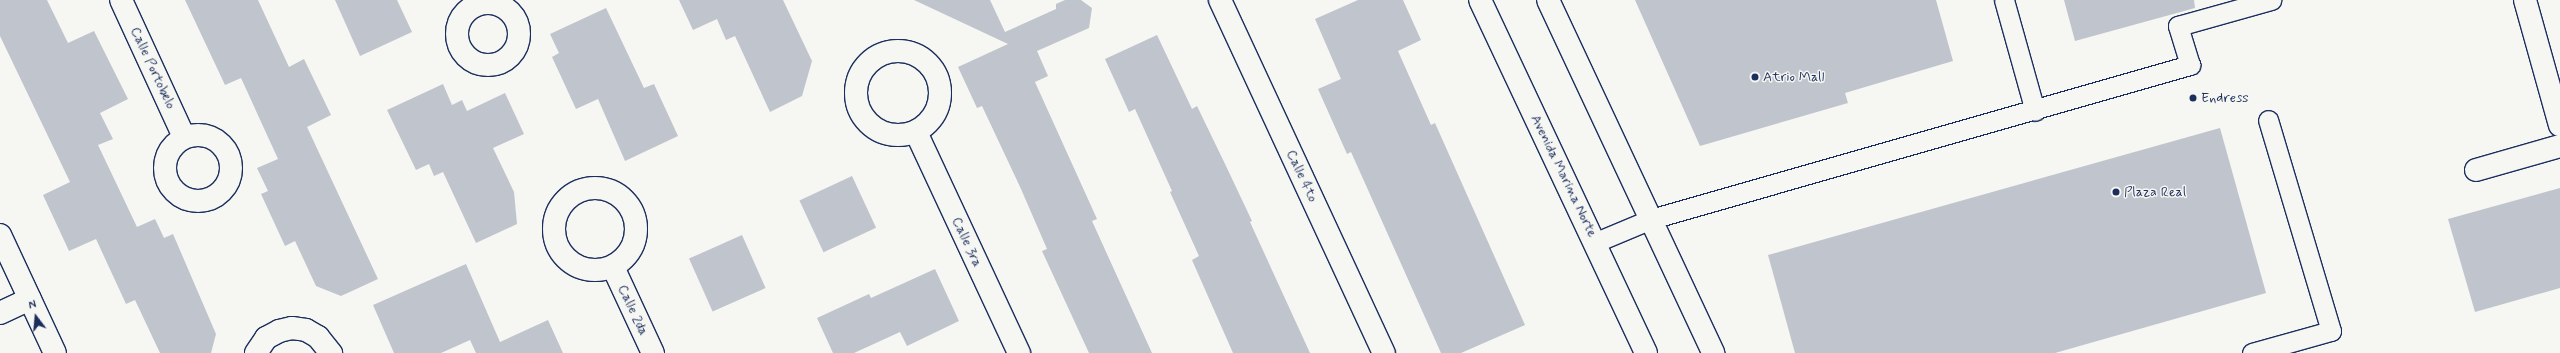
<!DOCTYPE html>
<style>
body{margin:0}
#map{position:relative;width:2560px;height:353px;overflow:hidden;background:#f6f6f2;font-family:Mynerve,sans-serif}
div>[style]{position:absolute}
.building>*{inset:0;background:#c0c4cd;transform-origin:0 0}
.roads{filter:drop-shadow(1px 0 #1b2f5e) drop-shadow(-1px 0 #1b2f5e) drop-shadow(0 1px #1b2f5e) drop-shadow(0 -1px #1b2f5e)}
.service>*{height:19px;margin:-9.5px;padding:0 9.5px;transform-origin:9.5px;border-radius:9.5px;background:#f6f6f2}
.minor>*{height:22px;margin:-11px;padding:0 11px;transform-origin:11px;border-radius:11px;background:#f6f6f2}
.minor>.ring{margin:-11px;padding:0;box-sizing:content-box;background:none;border:22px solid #f6f6f2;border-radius:50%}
.tertiary>*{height:22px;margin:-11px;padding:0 11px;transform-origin:11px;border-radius:11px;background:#f6f6f2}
.secondary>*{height:22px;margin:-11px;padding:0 11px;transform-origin:11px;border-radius:11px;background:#f6f6f2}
.dots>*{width:11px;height:11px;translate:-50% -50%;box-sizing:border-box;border:2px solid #f6f6f2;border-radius:50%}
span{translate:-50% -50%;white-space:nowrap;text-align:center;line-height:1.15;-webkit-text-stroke:3px #f6f6f2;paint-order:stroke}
.street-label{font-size:14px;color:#1b2f5e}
.poi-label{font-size:14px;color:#1b2f5e}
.left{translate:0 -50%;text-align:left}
.north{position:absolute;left:16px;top:297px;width:40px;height:40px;-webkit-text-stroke:3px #f6f6f2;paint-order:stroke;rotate:344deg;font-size:11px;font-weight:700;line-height:16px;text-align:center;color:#1b2f5e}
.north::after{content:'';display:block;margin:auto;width:14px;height:18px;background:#1b2f5e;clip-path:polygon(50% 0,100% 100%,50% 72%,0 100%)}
</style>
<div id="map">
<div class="building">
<div style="clip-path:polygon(0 0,47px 0,68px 43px,94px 31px,128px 99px,100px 113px,113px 139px,98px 145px,137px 227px,155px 219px,164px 238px,173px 234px,216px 334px,211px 353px,160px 353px,135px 300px,126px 304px,96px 239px,69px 251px,43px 195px,70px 182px,0 36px)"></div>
<div style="clip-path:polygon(185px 0,258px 0,289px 67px,304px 59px,331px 115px,307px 127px,378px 279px,341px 296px,316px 286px,295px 241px,285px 246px,261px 194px,268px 191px,257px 168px,278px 159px,241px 78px,225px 85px)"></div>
<div style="clip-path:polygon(335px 0,397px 0,412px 32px,360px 56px)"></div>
<div style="clip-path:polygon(679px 0,783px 0,812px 61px,802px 96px,770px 112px,735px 36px,726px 40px,717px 19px,693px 30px)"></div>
<div style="clip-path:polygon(914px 0,990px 0,1005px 32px,1056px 9px,1056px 4px,1065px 0,1081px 0,1092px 8px,1089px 28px,1037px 51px,1048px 76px,1035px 82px,1097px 219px,1092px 221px,1152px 353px,1089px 353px,1042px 251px,1047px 249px,1021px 189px,982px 106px,977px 108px,958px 67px,1008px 44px)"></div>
<div style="clip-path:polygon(1358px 0,1403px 0,1421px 40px,1398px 51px,1431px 125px,1435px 123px,1525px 325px,1461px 353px,1441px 353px,1351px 152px,1347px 154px,1318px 89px,1341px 79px,1315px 19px)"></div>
<div style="clip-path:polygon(1635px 0,1936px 0,1953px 61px,1845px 93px,1848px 103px,1700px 146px)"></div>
<div style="clip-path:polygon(2064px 0,2194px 0,2195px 8px,2075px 41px)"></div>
<div style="clip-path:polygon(606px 8px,644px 88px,654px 84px,678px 136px,625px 161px,598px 99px,576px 109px,552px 57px,559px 53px,550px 34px)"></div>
<div style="clip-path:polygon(1157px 35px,1192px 109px,1197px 106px,1226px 166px,1252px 221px,1250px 222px,1310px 353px,1233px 353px,1192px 260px,1199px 256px,1170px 192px,1172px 191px,1135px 109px,1129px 112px,1105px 59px)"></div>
<div style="clip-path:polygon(443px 84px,452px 105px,462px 100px,467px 111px,505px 93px,524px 134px,493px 148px,514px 192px,517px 224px,476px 243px,443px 172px,434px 176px,429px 164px,416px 170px,387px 110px)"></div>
<div style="clip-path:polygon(2220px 128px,2266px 293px,2055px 353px,1795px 353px,1768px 255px)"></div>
<div style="left:852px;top:176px;width:57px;height:58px;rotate:65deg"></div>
<div style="clip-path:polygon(2560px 188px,2560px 288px,2475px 312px,2448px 219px)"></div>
<div style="left:742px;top:235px;width:58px;height:58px;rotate:66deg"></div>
<div style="clip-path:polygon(466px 264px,500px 342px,548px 320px,563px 353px,476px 353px,470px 340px,441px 353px,394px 353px,373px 305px)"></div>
<div style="clip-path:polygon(935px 269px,959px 321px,907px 346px,900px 332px,854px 353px,833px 353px,817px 318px,869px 294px,871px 298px)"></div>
</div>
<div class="roads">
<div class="service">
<div style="left:2004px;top:0;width:115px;rotate:74.4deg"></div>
<div style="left:1596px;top:242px;width:60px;rotate:-22.7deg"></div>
<div style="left:1651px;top:219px;width:561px;rotate:-15.95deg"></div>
<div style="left:2190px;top:65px;width:41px;rotate:-107.1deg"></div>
<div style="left:2178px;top:26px;width:97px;rotate:-15.6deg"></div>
<div style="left:2252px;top:353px;width:82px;rotate:-15.6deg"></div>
<div style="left:2331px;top:331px;width:220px;rotate:-106.6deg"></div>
</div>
<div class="minor">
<div style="left:121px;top:0;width:151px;rotate:65.3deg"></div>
<div style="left:1220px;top:0;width:389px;rotate:65.1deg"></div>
<div style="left:2525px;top:0;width:130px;rotate:74.4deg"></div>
<div class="ring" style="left:457px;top:3px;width:40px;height:40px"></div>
<div class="ring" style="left:856px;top:51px;width:62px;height:62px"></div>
<div style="left:916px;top:132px;width:244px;rotate:65deg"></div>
<div class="ring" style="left:165px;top:135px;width:44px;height:44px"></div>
<div style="left:2476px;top:170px;width:87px;rotate:-15.9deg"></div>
<div class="ring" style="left:554px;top:188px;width:60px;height:60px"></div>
<div style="left:613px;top:267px;width:95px;rotate:65.1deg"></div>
<div style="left:256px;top:353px;width:18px;rotate:-56deg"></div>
<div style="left:266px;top:338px;width:15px;rotate:-28deg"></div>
<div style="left:279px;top:331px;width:13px;rotate:-13deg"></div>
<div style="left:292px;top:328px;width:14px;rotate:8deg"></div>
<div style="left:306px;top:330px;width:14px;rotate:30deg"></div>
<div style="left:318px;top:337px;width:21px;rotate:51deg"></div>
</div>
<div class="tertiary">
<div style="left:0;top:235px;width:130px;rotate:65deg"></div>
<div style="left:0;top:313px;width:33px;rotate:-25deg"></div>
</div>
<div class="secondary">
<div style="left:1480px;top:0;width:390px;rotate:64.8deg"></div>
<div style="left:1548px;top:0;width:390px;rotate:64.9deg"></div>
</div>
</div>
<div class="dots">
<div style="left:1755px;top:77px;background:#1b2f5e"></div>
<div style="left:2193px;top:98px;background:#1b2f5e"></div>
<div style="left:2116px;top:192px;background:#1b2f5e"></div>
</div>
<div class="street-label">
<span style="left:153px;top:68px;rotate:65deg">Calle Portobelo</span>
<span style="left:1302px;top:176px;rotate:65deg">Calle 4to</span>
<span style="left:1564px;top:176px;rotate:64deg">Avenida Marina Norte</span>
<span style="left:967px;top:242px;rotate:65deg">Calle 3ra</span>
<span style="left:633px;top:310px;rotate:65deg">Calle 2da</span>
</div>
<div class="poi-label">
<span class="left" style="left:1763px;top:77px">Atrio Mall</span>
<span class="left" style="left:2201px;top:98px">Endress</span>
<span class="left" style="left:2124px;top:192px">Plaza Real</span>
</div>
<div class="north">N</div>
</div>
